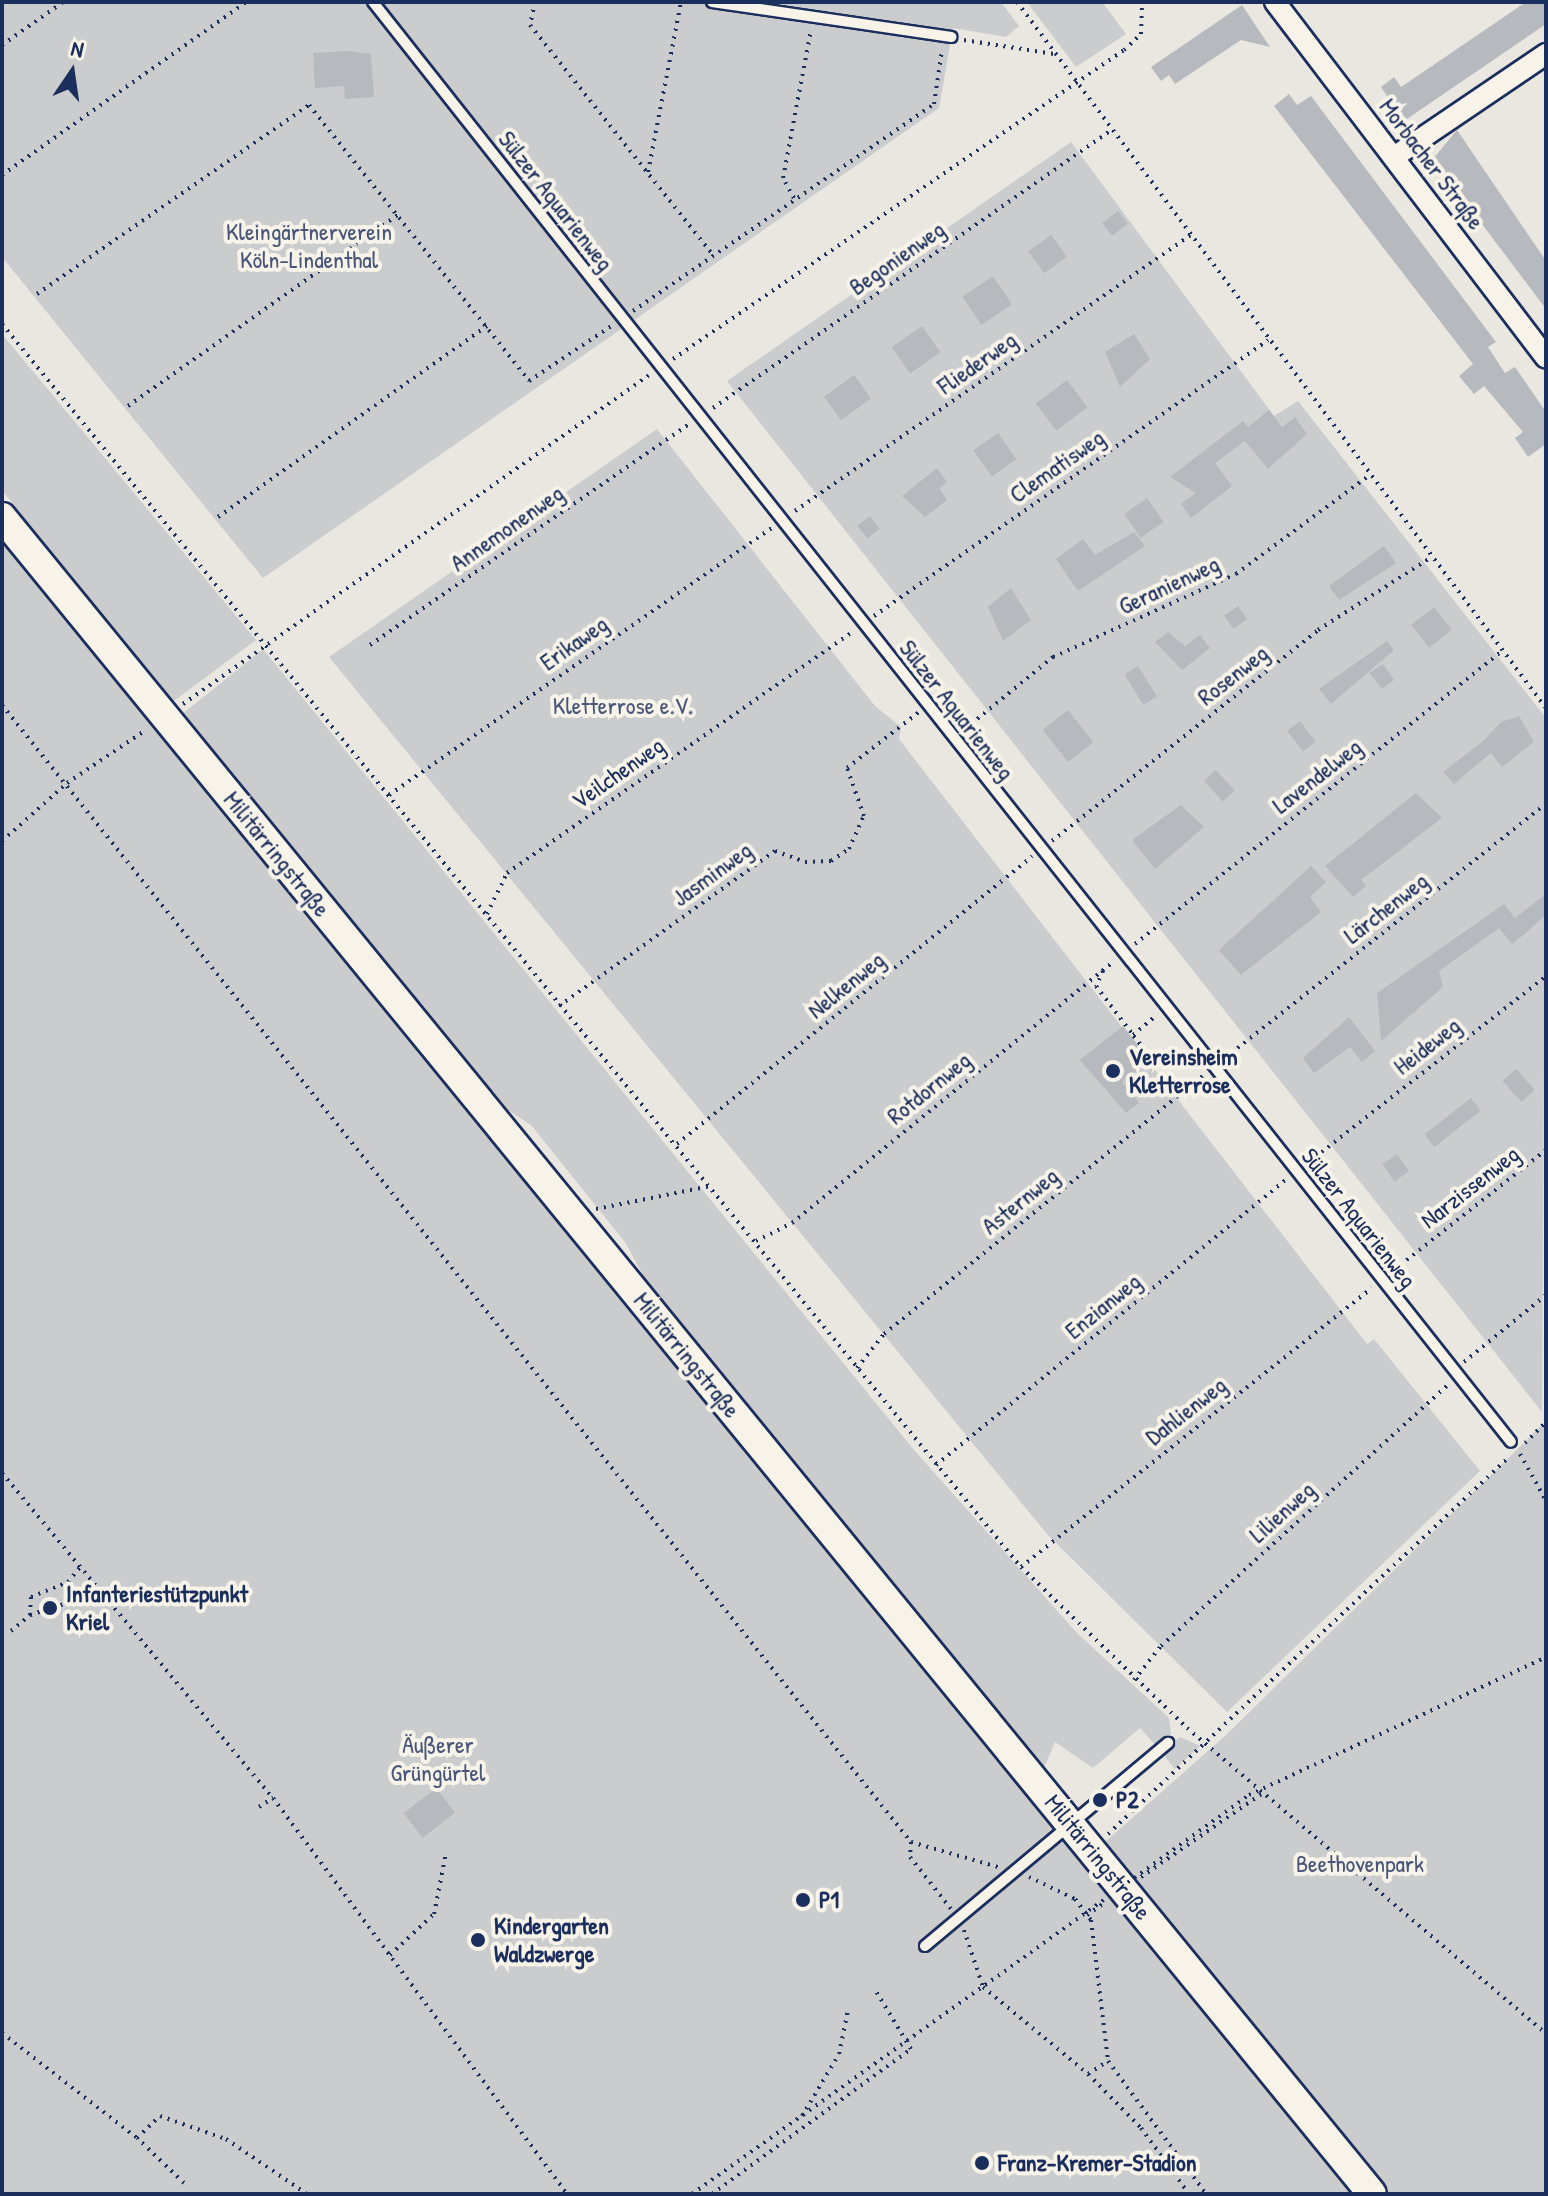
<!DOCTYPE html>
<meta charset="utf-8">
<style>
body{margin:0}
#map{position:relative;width:1548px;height:2196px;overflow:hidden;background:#eae7e0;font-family:"Patrick Hand",sans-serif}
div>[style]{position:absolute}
.green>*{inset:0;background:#cbcccd}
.building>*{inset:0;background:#b6babf;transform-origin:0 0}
.path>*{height:4px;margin-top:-2px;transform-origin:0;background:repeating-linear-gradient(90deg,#1b2f5e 0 2px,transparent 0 8px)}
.roads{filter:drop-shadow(2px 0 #1b2f5e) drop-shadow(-2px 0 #1b2f5e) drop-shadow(0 2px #1b2f5e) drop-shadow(0 -2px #1b2f5e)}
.lane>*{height:10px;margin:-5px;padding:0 5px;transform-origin:5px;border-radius:5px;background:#f7f3e8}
.street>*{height:20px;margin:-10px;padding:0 10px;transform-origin:10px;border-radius:10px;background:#f7f3e8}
.secondary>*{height:28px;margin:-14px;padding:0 14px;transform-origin:14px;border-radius:14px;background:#f7f3e8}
.path-bridge>*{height:4px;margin-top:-2px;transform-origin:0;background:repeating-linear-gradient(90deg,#1b2f5e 0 2px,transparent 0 8px)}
.dots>*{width:22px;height:22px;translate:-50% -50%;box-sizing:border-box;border:4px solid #f7f3e8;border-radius:50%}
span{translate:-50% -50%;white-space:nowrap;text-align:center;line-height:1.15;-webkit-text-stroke:8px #f7f3e8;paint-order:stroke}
.street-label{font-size:24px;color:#1b2f5e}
.park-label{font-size:24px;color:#47567a}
.poi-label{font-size:24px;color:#1b2f5e;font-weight:700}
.left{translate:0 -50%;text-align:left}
.frame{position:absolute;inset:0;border:4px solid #1b2f5e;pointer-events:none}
.north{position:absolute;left:32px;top:32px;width:80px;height:80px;-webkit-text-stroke:6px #f7f3e8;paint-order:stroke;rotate:13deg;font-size:22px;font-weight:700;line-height:32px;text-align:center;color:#1b2f5e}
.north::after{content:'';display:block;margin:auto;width:28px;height:36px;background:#1b2f5e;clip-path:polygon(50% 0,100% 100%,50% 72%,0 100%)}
</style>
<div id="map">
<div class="green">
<div style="clip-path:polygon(2px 2px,1001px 2px,1019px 26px,1006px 37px,953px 28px,939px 108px,263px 578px,2px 257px)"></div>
<div style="clip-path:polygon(1027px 2px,1102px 2px,1126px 34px,1076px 67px)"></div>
<div style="clip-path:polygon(1071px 142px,1274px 416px,1298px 401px,1546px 718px,1542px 1412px,727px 381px)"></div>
<div style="clip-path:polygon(2px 334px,256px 640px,171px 703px,2px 490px)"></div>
<div style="clip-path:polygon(657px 429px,875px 706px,901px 727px,899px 739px,1367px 1344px,1374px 1339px,1480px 1471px,1227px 1712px,1047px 1534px,329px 657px)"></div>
<div style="clip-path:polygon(2px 537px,1356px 2194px,2px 2194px)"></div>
<div style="clip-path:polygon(263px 649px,914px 1450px,1076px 1632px,1169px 1718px,1171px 1734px,1156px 1746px,1140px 1728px,1093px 1768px,1055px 1742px,1044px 1768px,650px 1288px,625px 1242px,531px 1125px,502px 1106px,181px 715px)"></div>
<div style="clip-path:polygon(1546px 1421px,1546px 2194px,1388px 2194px,1105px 1842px,1225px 1736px)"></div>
<div style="clip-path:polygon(1180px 1737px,1200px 1746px,1175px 1769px,1161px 1752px)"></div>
</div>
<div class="building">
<div style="clip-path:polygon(1526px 2px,1546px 2px,1546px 24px,1404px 121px,1381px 87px,1394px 77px,1401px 87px)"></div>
<div style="clip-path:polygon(1242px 5px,1270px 47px,1241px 40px,1175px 84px,1169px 75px,1161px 81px,1151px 67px)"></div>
<div style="clip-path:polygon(349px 51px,371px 54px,374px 97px,345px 99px,344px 86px,315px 88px,313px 53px)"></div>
<div style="clip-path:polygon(1289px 94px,1297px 105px,1311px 96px,1496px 342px,1488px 347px,1505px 373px,1515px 367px,1546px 412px,1546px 444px,1528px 457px,1515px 438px,1523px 432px,1484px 386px,1474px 394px,1459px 376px,1473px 364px,1274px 106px)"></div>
<div style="clip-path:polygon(1457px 130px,1546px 261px,1546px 309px,1433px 159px)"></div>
<div style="left:1118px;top:211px;width:16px;height:20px;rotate:52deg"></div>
<div style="left:1051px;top:235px;width:27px;height:28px;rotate:54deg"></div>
<div style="left:993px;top:276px;width:34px;height:37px;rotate:56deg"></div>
<div style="left:922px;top:326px;width:32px;height:37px;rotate:55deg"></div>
<div style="clip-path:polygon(1134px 334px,1150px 359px,1120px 387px,1105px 352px)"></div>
<div style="left:854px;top:375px;width:29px;height:37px;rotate:54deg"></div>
<div style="left:1067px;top:380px;width:34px;height:39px;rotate:53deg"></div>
<div style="clip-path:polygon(1269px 410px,1282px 427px,1295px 417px,1307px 434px,1268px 469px,1245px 441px,1215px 463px,1232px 486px,1191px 518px,1181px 504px,1196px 493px,1170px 477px,1243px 421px,1248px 427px)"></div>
<div style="left:998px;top:433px;width:32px;height:30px;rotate:55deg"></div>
<div style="clip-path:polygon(937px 468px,947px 482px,939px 488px,947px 500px,925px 517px,902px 496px)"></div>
<div style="left:1147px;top:498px;width:29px;height:28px;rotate:55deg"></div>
<div style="left:870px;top:516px;width:16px;height:16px;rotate:52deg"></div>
<div style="clip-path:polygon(1134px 532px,1145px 546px,1078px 591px,1056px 559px,1083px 539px,1095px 555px)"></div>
<div style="clip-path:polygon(1384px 546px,1396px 563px,1339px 600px,1329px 586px)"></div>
<div style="clip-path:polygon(1011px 588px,1031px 620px,1003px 641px,988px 607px)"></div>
<div style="left:1238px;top:606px;width:16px;height:17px;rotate:55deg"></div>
<div style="left:1434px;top:607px;width:29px;height:29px;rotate:52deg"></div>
<div style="clip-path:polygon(1168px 632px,1185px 646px,1200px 635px,1210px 648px,1182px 670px,1155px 642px)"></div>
<div style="clip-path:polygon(1387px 641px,1394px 650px,1331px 704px,1319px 689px)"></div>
<div style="clip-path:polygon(1383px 664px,1394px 680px,1382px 689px,1369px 673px)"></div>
<div style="left:1138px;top:666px;width:36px;height:16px;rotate:58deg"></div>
<div style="left:1068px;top:710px;width:41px;height:32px;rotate:52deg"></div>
<div style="clip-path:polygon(1519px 716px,1534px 742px,1502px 767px,1482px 742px,1501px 722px)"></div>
<div style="left:1300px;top:721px;width:26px;height:16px;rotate:53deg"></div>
<div style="clip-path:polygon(1482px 742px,1491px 753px,1454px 784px,1443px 772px)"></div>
<div style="left:1216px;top:770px;width:28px;height:16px;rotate:48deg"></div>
<div style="clip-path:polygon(1416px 793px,1442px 818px,1361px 880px,1366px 886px,1353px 897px,1325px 866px)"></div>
<div style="clip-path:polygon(1181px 805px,1204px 827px,1155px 869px,1132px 840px)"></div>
<div style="clip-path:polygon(1311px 866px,1326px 882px,1310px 897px,1321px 912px,1241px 975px,1219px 950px)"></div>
<div style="clip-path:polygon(1546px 894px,1546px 914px,1526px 933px,1512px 944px,1499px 928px,1439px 971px,1443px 987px,1381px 1041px,1377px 993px,1504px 904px,1515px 918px)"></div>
<div style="clip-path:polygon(1349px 1017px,1375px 1051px,1362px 1062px,1350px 1047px,1314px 1073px,1303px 1058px)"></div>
<div style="clip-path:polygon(1123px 1026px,1150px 1060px,1122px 1082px,1139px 1103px,1126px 1113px,1080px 1060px)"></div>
<div style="left:1516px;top:1069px;width:28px;height:18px;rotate:48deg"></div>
<div style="left:1471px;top:1098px;width:16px;height:59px;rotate:52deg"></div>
<div style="left:1397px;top:1154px;width:21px;height:18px;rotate:55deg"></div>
<div style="left:436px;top:1788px;width:31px;height:41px;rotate:52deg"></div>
</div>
<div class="path">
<div style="left:535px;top:2px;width:24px;rotate:102deg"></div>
<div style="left:530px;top:25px;width:293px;rotate:51.5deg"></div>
<div style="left:1017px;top:2px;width:882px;rotate:53.16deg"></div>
<div style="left:964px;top:40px;width:91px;rotate:8.8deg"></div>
<div style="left:2px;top:45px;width:75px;rotate:-35.2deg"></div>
<div style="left:648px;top:172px;width:173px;rotate:-79deg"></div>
<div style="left:2px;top:175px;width:299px;rotate:-35.3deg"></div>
<div style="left:794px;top:198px;width:23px;rotate:-119deg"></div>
<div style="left:783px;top:178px;width:151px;rotate:-79.3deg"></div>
<div style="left:37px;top:294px;width:331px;rotate:-34.8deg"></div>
<div style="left:309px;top:105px;width:353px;rotate:51.4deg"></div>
<div style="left:529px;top:381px;width:101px;rotate:-33.7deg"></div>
<div style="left:633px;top:311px;width:365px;rotate:-34.5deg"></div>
<div style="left:934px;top:104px;width:55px;rotate:-81.6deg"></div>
<div style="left:2px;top:324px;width:1607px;rotate:50.66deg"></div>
<div style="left:1021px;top:1567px;width:231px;rotate:44.1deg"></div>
<div style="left:1187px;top:1728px;width:472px;rotate:40.4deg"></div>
<div style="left:673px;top:359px;width:547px;rotate:-34.42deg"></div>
<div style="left:1124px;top:50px;width:23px;rotate:-43deg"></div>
<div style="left:1141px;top:34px;width:32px;rotate:-88deg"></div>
<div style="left:128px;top:406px;width:331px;rotate:-35.3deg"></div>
<div style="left:713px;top:408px;width:486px;rotate:-34.9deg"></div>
<div style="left:795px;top:511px;width:482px;rotate:-34.9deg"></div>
<div style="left:218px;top:517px;width:330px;rotate:-35.4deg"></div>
<div style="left:874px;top:616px;width:481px;rotate:-35deg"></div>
<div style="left:370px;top:645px;width:388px;rotate:-34.7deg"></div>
<div style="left:183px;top:704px;width:570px;rotate:-35.22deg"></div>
<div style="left:2px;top:705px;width:1456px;rotate:51.36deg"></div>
<div style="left:911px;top:1842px;width:91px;rotate:16deg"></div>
<div style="left:965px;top:729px;width:114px;rotate:-39.3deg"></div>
<div style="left:1053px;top:657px;width:201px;rotate:-24.4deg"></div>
<div style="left:1236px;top:574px;width:167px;rotate:-36.5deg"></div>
<div style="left:389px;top:795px;width:467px;rotate:-34.9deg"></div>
<div style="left:2px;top:841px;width:87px;rotate:-41.7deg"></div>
<div style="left:67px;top:783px;width:95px;rotate:-33.9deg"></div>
<div style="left:1052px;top:841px;width:340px;rotate:-38.4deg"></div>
<div style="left:1318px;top:630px;width:133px;rotate:-32.7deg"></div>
<div style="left:487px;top:914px;width:46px;rotate:-64deg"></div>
<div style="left:507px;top:873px;width:423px;rotate:-34.9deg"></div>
<div style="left:1135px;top:944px;width:470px;rotate:-38.6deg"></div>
<div style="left:1103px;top:971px;width:17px;rotate:115deg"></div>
<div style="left:1096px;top:986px;width:61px;rotate:52.9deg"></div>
<div style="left:559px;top:1006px;width:266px;rotate:-35.7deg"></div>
<div style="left:775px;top:851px;width:32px;rotate:20deg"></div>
<div style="left:805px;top:862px;width:26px;rotate:-2deg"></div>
<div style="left:831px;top:861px;width:22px;rotate:-34deg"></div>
<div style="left:849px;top:849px;width:36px;rotate:-66deg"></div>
<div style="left:864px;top:816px;width:51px;rotate:-109.5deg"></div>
<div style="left:847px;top:768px;width:91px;rotate:-37.9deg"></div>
<div style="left:1145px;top:1050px;width:19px;rotate:-129deg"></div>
<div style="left:1133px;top:1035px;width:30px;rotate:-40deg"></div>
<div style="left:1225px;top:1058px;width:409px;rotate:-38.4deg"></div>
<div style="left:677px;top:1144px;width:457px;rotate:-39deg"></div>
<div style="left:1309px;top:1162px;width:301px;rotate:-38.1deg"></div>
<div style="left:596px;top:1209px;width:117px;rotate:-11.3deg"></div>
<div style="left:756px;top:1241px;width:40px;rotate:-26.6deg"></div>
<div style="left:792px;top:1223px;width:414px;rotate:-39.1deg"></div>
<div style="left:1394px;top:1270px;width:194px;rotate:-38.3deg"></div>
<div style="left:1464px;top:1362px;width:106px;rotate:-39.3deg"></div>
<div style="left:857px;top:1368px;width:43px;rotate:-51.5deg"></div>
<div style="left:884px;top:1334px;width:410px;rotate:-39deg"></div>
<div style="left:1525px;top:1443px;width:30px;rotate:-45deg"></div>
<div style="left:1520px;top:1454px;width:54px;rotate:61deg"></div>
<div style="left:936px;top:1465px;width:451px;rotate:-39.2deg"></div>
<div style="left:2px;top:1473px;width:423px;rotate:50.2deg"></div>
<div style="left:273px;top:1798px;width:493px;rotate:53.4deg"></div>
<div style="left:1021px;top:1567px;width:448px;rotate:-38.5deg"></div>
<div style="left:30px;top:1615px;width:18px;rotate:-87deg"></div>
<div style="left:31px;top:1597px;width:40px;rotate:-22deg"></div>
<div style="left:68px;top:1582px;width:19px;rotate:-51deg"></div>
<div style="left:11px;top:1631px;width:25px;rotate:-40deg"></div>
<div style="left:30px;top:1615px;width:52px;rotate:-18.1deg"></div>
<div style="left:79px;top:1599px;width:21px;rotate:-49deg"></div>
<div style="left:1134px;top:1680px;width:43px;rotate:-51.5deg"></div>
<div style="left:1161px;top:1646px;width:387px;rotate:-42.3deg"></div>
<div style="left:1249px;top:1795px;width:327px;rotate:-24.9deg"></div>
<div style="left:259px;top:1807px;width:17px;rotate:-33deg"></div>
<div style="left:1108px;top:1834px;width:550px;rotate:-43.23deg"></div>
<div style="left:911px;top:1842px;width:15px;rotate:94deg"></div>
<div style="left:910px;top:1857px;width:66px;rotate:51.7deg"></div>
<div style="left:1029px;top:1877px;width:51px;rotate:25.6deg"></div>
<div style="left:1075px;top:1899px;width:26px;rotate:53deg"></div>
<div style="left:1091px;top:1920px;width:142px;rotate:83.1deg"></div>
<div style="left:1108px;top:2061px;width:165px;rotate:53.6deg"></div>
<div style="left:1141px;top:1877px;width:150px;rotate:-34.6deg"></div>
<div style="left:1087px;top:1915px;width:21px;rotate:-35deg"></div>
<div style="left:964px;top:1930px;width:60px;rotate:71.6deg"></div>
<div style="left:983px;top:1987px;width:136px;rotate:39.6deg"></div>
<div style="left:1088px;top:2074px;width:76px;rotate:45.5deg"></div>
<div style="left:1141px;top:2128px;width:82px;rotate:54deg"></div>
<div style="left:390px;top:1955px;width:60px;rotate:-43deg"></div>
<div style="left:434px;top:1914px;width:62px;rotate:-78.9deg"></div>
<div style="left:2px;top:2033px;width:171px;rotate:37.9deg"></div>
<div style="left:1088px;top:2074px;width:24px;rotate:-33deg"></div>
<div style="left:802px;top:2116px;width:72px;rotate:-59.2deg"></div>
<div style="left:839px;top:2054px;width:45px;rotate:-78.4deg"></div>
<div style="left:184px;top:2183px;width:65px;rotate:-136.2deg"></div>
<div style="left:137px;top:2138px;width:32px;rotate:-44deg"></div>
<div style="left:160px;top:2116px;width:70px;rotate:19.2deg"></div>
<div style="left:226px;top:2139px;width:98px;rotate:34.2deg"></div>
<div style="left:692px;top:2194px;width:376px;rotate:-35.5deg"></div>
<div style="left:712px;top:2194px;width:246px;rotate:-36.1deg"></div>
<div style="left:911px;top:2049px;width:71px;rotate:-121.2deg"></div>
</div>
<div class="roads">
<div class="lane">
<div style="left:373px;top:2px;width:1835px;rotate:51.68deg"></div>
<div style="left:712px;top:2px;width:242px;rotate:8.3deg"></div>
<div style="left:925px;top:1946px;width:317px;rotate:-39.9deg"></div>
</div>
<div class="street">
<div style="left:1275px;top:2px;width:447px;rotate:52.7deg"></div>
<div style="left:1394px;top:157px;width:184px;rotate:-34.1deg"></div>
</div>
<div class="secondary">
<div style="left:2px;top:517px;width:2165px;rotate:50.75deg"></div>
</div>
</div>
<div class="path-bridge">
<div style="left:998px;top:1976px;width:309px;rotate:-35.8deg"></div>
</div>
<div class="dots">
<div style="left:1113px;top:1071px;background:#1b2f5e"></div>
<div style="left:50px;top:1608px;background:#1b2f5e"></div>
<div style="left:1100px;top:1800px;background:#1b2f5e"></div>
<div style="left:803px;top:1900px;background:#1b2f5e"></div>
<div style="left:478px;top:1940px;background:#1b2f5e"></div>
<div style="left:982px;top:2163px;background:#1b2f5e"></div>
</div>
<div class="street-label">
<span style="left:1432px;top:164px;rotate:53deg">Morbacher Straße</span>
<span style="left:556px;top:201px;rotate:52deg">Sülzer Aquarienweg</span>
<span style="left:897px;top:258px;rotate:-35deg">Begonienweg</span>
<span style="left:977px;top:363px;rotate:-35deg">Fliederweg</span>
<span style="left:1057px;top:466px;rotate:-35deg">Clematisweg</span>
<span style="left:507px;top:528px;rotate:-35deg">Annemonenweg</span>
<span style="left:1169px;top:585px;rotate:-25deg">Geranienweg</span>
<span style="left:574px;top:643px;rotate:-35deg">Erikaweg</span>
<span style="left:1233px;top:675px;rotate:-38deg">Rosenweg</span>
<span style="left:957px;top:710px;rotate:52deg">Sülzer Aquarienweg</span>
<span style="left:618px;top:773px;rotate:-35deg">Veilchenweg</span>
<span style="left:1317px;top:776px;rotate:-38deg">Lavendelweg</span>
<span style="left:277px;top:854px;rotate:51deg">Militärringstraße</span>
<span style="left:712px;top:874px;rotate:-36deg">Jasminweg</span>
<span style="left:1386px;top:908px;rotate:-38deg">Lärchenweg</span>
<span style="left:846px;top:985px;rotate:-39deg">Nelkenweg</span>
<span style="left:1427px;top:1046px;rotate:-38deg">Heideweg</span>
<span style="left:929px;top:1088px;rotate:-39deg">Rotdornweg</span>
<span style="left:1470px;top:1187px;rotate:-38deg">Narzissenweg</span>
<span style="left:1020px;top:1201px;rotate:-39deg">Asternweg</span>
<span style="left:1359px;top:1218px;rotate:52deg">Sülzer Aquarienweg</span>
<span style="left:1103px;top:1306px;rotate:-39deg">Enzianweg</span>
<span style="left:687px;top:1355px;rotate:51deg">Militärringstraße</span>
<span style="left:1186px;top:1411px;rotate:-38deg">Dahlienweg</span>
<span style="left:1282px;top:1512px;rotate:-42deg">Lilienweg</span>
<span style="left:1098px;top:1857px;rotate:51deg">Militärringstraße</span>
</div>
<div class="park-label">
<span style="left:309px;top:246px">Kleingärtnerverein<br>Köln-Lindenthal</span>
<span style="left:623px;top:706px">Kletterrose e.V.</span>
<span style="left:438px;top:1759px">Äußerer<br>Grüngürtel</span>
<span style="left:1360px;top:1864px">Beethovenpark</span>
</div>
<div class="poi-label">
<span class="left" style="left:1129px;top:1071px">Vereinsheim<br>Kletterrose</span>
<span class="left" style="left:66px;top:1608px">Infanteriestützpunkt<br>Kriel</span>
<span class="left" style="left:1116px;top:1800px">P2</span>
<span class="left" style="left:819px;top:1900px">P1</span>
<span class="left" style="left:494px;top:1940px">Kindergarten<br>Waldzwerge</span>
<span class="left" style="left:998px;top:2163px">Franz-Kremer-Stadion</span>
</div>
<div class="frame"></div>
<div class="north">N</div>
</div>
